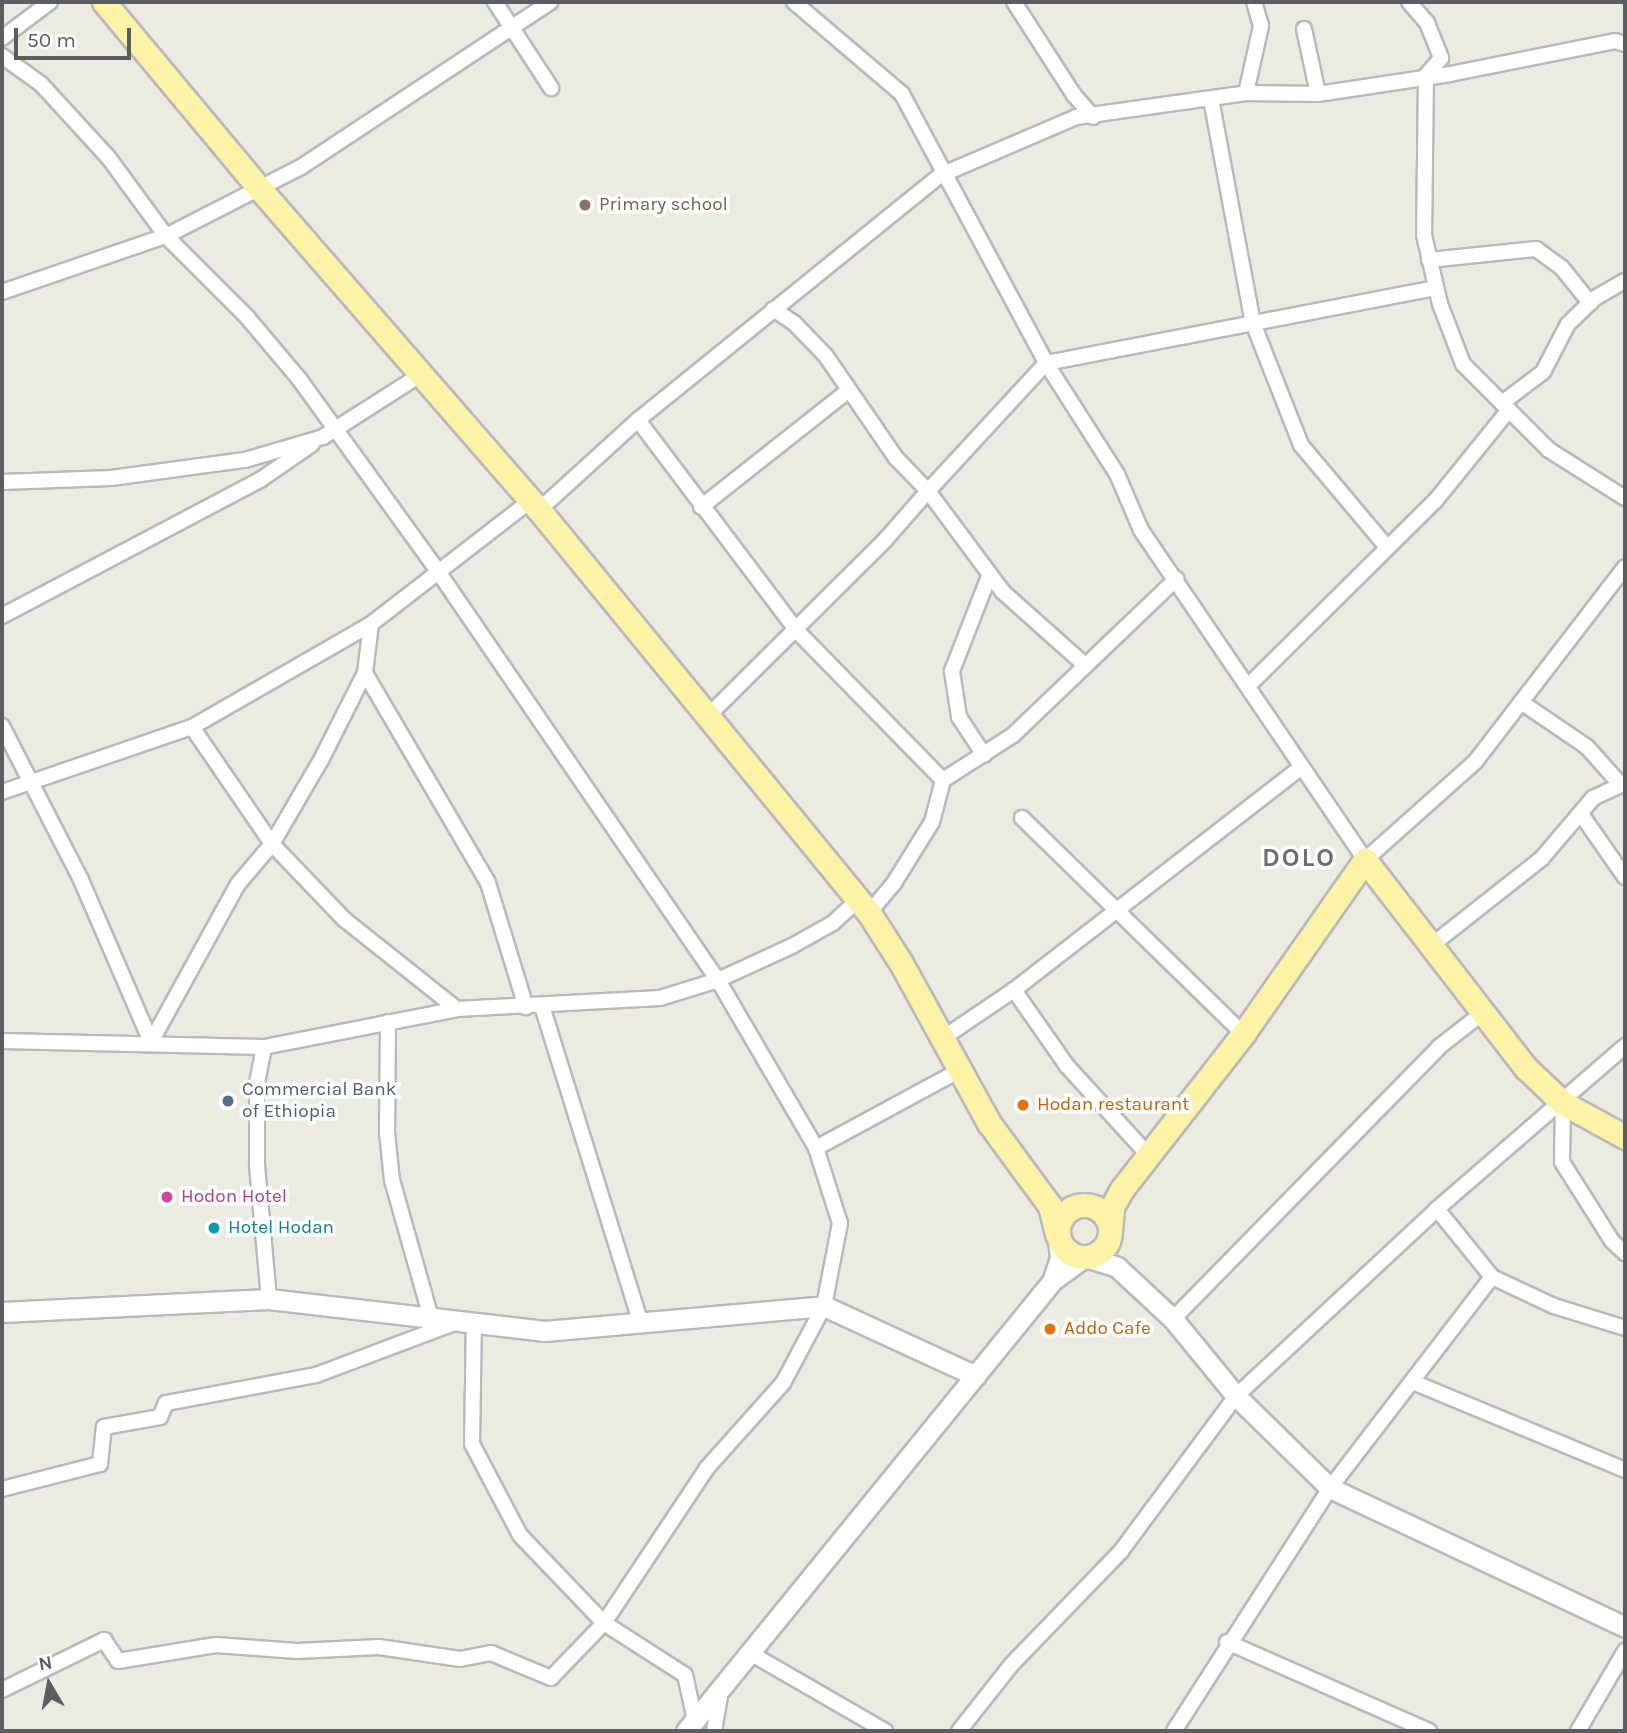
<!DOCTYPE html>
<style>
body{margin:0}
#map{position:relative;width:1627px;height:1733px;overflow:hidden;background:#ecebe1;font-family:Karla,sans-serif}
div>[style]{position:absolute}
.roads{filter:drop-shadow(2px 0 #b7b9be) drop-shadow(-2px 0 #b7b9be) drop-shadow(0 2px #b7b9be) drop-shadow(0 -2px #b7b9be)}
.minor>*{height:14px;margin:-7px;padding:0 7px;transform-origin:7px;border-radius:7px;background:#fff}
.tertiary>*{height:19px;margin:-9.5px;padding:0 9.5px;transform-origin:9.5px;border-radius:9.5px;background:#fff}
.primary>*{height:23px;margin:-11.5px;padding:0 11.5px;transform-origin:11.5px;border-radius:11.5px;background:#fcf3a7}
.primary>.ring{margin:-11.5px;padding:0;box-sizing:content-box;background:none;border:23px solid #fcf3a7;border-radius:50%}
.dots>*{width:19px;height:19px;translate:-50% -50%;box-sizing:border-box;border:4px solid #fff;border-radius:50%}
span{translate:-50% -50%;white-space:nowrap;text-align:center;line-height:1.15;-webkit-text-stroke:7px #fff;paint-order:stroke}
.education-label{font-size:19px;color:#785e54}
.left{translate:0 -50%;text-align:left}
.service-label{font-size:19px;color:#4e5e75}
.food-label{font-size:19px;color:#c56008}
.hotel-label{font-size:19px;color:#b23c85}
.culture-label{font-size:19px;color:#0d838f}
.district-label{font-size:26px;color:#6b6f74;font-weight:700;letter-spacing:2px}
.frame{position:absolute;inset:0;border:4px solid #5a5d62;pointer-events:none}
.north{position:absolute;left:14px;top:1649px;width:70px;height:70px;-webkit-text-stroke:5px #fff;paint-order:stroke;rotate:350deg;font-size:19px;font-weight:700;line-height:28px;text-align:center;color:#5a5d62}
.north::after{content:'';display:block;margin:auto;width:24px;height:32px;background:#5a5d62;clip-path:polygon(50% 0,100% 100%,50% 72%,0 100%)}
.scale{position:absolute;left:14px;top:28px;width:117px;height:32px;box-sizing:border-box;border:4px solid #5a5d62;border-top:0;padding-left:9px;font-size:21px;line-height:24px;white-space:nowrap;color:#5a5d62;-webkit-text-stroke:5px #fff;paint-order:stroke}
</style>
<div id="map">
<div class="roads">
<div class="minor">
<div style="left:495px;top:2px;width:103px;rotate:56.9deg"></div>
<div style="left:794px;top:2px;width:142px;rotate:40.4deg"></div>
<div style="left:902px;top:94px;width:305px;rotate:61.8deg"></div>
<div style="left:1046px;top:363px;width:132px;rotate:57.4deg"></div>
<div style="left:1117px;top:474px;width:61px;rotate:66.8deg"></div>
<div style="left:1141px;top:530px;width:399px;rotate:55.8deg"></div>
<div style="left:1365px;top:860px;width:147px;rotate:-41.7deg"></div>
<div style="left:1475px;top:762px;width:246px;rotate:-52.4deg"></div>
<div style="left:1014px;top:2px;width:111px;rotate:57.2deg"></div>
<div style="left:1074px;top:95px;width:29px;rotate:49deg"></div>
<div style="left:1409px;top:2px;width:28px;rotate:49deg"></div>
<div style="left:1427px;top:23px;width:38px;rotate:68deg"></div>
<div style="left:1441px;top:58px;width:23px;rotate:130deg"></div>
<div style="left:1426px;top:76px;width:159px;rotate:90.7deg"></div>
<div style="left:1424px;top:235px;width:71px;rotate:76.9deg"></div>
<div style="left:1440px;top:304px;width:64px;rotate:69deg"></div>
<div style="left:1463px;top:364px;width:122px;rotate:45deg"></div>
<div style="left:1549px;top:450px;width:90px;rotate:32.3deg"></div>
<div style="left:1304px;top:29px;width:66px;rotate:77.8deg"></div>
<div style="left:2px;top:38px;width:60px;rotate:-36.9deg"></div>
<div style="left:2px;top:56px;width:48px;rotate:35.7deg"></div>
<div style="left:41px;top:84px;width:99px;rotate:47.5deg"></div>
<div style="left:108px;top:157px;width:98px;rotate:53.7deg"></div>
<div style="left:166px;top:236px;width:115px;rotate:45deg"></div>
<div style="left:247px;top:317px;width:82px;rotate:49.9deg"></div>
<div style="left:300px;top:380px;width:234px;rotate:54.2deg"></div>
<div style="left:437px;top:570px;width:497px;rotate:55.6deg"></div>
<div style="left:718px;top:980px;width:194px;rotate:59.7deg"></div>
<div style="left:816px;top:1148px;width:79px;rotate:72.3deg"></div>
<div style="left:840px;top:1223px;width:85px;rotate:100.9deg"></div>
<div style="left:824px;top:1306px;width:87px;rotate:118deg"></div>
<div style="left:783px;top:1383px;width:114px;rotate:131.8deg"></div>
<div style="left:707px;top:1468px;width:186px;rotate:123.6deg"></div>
<div style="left:604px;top:1623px;width:122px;rotate:-133.7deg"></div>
<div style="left:520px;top:1535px;width:103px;rotate:-117.8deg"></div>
<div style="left:472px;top:1444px;width:121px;rotate:-89.1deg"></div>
<div style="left:1246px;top:93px;width:69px;rotate:-77.4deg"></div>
<div style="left:1261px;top:26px;width:25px;rotate:-106deg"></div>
<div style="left:1211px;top:99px;width:228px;rotate:79.4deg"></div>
<div style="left:1253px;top:323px;width:131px;rotate:68.5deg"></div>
<div style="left:1301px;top:445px;width:133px;rotate:49.9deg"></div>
<div style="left:1429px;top:260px;width:108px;rotate:-5.9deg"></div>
<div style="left:1536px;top:249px;width:32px;rotate:36deg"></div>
<div style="left:1562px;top:268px;width:45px;rotate:51.3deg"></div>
<div style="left:2px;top:292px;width:173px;rotate:-18.9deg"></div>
<div style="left:166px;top:236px;width:152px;rotate:-27.1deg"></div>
<div style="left:301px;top:167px;width:299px;rotate:-33.5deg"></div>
<div style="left:1502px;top:403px;width:51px;rotate:-37.1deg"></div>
<div style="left:1543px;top:372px;width:54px;rotate:-62.5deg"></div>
<div style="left:1568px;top:324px;width:37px;rotate:-44deg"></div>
<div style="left:1595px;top:298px;width:34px;rotate:-30deg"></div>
<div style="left:638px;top:420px;width:263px;rotate:53deg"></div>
<div style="left:796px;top:630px;width:210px;rotate:45.6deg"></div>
<div style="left:2px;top:482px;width:109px;rotate:-2.1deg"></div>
<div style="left:111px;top:478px;width:135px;rotate:-7.7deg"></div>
<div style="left:245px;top:460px;width:81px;rotate:-16.4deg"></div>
<div style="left:323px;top:437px;width:115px;rotate:-32.6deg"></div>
<div style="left:701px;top:507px;width:187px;rotate:-38.3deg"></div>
<div style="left:539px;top:510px;width:134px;rotate:-42.3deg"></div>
<div style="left:638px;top:420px;width:390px;rotate:-39deg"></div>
<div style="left:941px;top:175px;width:147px;rotate:-23.2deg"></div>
<div style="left:1076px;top:117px;width:172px;rotate:-8deg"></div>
<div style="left:1246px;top:93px;width:72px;rotate:0.8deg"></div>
<div style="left:1318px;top:94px;width:134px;rotate:-8.6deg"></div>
<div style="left:1450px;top:74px;width:168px;rotate:-11.3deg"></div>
<div style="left:1615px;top:41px;width:10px;rotate:17deg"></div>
<div style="left:2px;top:616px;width:292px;rotate:-27.8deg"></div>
<div style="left:260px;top:480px;width:63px;rotate:-34.7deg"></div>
<div style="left:1085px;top:665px;width:110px;rotate:-138.3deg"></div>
<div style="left:1003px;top:592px;width:126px;rotate:-126.6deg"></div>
<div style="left:928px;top:491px;width:174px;rotate:-47.3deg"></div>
<div style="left:1046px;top:363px;width:397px;rotate:-10.9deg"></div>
<div style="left:365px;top:673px;width:243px;rotate:59.6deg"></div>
<div style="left:488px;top:883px;width:130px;rotate:73deg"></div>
<div style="left:1248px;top:686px;width:264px;rotate:-44.7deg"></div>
<div style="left:1436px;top:500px;width:116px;rotate:-51deg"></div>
<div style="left:1521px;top:702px;width:80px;rotate:34.3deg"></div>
<div style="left:1587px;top:747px;width:51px;rotate:48.2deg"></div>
<div style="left:710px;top:714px;width:248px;rotate:-44.8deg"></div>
<div style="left:886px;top:539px;width:64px;rotate:-48.8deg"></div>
<div style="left:928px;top:491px;width:46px;rotate:-134.1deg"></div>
<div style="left:896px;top:458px;width:124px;rotate:-124.5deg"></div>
<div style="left:826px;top:356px;width:46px;rotate:-134.1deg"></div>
<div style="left:794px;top:323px;width:25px;rotate:-146deg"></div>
<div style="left:2px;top:726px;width:173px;rotate:62.8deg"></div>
<div style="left:81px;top:880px;width:176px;rotate:66.6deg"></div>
<div style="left:192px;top:727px;width:142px;rotate:55.6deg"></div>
<div style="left:272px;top:844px;width:105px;rotate:46.2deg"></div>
<div style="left:345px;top:920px;width:143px;rotate:38.5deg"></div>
<div style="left:984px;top:755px;width:45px;rotate:-123.3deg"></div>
<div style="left:959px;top:717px;width:47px;rotate:-98.7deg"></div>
<div style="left:952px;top:671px;width:102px;rotate:-68.7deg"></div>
<div style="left:2px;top:792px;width:201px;rotate:-18.9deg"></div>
<div style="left:192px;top:727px;width:207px;rotate:-29.9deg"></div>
<div style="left:371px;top:624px;width:201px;rotate:-37.7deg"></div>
<div style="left:1581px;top:814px;width:77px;rotate:55.1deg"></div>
<div style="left:1022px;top:818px;width:309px;rotate:44.3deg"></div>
<div style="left:869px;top:913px;width:39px;rotate:-50deg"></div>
<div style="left:894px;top:883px;width:72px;rotate:-58.1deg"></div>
<div style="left:932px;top:822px;width:43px;rotate:-75.3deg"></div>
<div style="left:943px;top:780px;width:83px;rotate:-32.7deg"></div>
<div style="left:1013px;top:735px;width:226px;rotate:-43.7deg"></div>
<div style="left:1432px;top:945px;width:140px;rotate:-38.3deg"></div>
<div style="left:1542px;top:858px;width:79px;rotate:-49.6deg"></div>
<div style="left:1593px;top:798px;width:35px;rotate:-25deg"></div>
<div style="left:1014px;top:990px;width:364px;rotate:-37.8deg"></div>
<div style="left:542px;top:1006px;width:332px;rotate:72.7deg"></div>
<div style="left:388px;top:1022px;width:110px;rotate:90.5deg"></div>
<div style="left:387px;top:1132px;width:48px;rotate:84.1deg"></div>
<div style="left:392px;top:1180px;width:143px;rotate:74.2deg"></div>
<div style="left:943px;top:1038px;width:86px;rotate:-34.1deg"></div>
<div style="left:1014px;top:990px;width:93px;rotate:55.1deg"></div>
<div style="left:1067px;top:1066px;width:123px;rotate:47.6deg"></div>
<div style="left:2px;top:1041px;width:262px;rotate:1.3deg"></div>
<div style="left:264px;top:1047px;width:197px;rotate:-11.1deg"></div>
<div style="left:457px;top:1009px;width:203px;rotate:-3.1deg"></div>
<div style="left:660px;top:998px;width:61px;rotate:-17.2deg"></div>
<div style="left:718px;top:980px;width:81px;rotate:-24.7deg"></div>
<div style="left:792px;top:946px;width:47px;rotate:-29.3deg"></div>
<div style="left:833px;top:923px;width:34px;rotate:-43deg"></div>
<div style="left:151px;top:1042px;width:180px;rotate:-61.2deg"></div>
<div style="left:238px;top:884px;width:52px;rotate:-49.6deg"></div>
<div style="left:272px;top:844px;width:99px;rotate:-59.8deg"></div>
<div style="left:322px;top:758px;width:95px;rotate:-63.2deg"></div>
<div style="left:365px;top:673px;width:49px;rotate:-83deg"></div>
<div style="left:264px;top:1047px;width:38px;rotate:101deg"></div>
<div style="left:257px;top:1084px;width:81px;rotate:90deg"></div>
<div style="left:257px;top:1165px;width:135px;rotate:84.9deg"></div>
<div style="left:1563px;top:1103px;width:59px;rotate:91deg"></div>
<div style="left:1562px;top:1162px;width:93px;rotate:57.7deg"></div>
<div style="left:1612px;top:1241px;width:18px;rotate:43deg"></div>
<div style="left:816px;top:1148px;width:164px;rotate:-28.4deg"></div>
<div style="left:1437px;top:1209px;width:87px;rotate:51deg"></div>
<div style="left:1492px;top:1277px;width:68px;rotate:25.1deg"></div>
<div style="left:1554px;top:1306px;width:74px;rotate:17.2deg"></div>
<div style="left:1173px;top:1319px;width:380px;rotate:-45.6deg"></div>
<div style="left:1439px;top:1047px;width:58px;rotate:-38deg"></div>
<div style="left:1415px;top:1383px;width:227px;rotate:22.5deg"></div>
<div style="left:2px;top:1489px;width:101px;rotate:-14.3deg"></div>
<div style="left:100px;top:1464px;width:37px;rotate:-84deg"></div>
<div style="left:104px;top:1427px;width:57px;rotate:-10.1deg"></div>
<div style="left:160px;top:1417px;width:15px;rotate:-67deg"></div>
<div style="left:166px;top:1403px;width:153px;rotate:-10.6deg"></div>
<div style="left:316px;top:1375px;width:151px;rotate:-20.6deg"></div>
<div style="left:1227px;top:1642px;width:221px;rotate:23.8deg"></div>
<div style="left:750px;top:1653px;width:156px;rotate:30deg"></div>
<div style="left:2px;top:1690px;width:114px;rotate:-26.1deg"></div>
<div style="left:104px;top:1640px;width:25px;rotate:56deg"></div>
<div style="left:118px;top:1661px;width:99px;rotate:-9.3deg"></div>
<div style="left:216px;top:1645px;width:81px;rotate:4.2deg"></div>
<div style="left:297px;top:1651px;width:82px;rotate:-2.8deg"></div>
<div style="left:379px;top:1647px;width:82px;rotate:8.4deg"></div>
<div style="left:460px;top:1659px;width:32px;rotate:-11deg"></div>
<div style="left:491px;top:1653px;width:65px;rotate:22.6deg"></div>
<div style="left:551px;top:1678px;width:76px;rotate:-46.1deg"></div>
<div style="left:604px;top:1623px;width:96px;rotate:32.7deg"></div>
<div style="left:685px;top:1675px;width:46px;rotate:77.5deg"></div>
<div style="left:714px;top:1731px;width:42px;rotate:-80.3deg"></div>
<div style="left:959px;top:1731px;width:85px;rotate:-51.7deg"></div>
<div style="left:1012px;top:1664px;width:157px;rotate:-46deg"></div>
<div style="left:1121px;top:1551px;width:193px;rotate:-53.4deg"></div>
<div style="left:1236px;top:1396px;width:275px;rotate:-42.9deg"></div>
<div style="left:1437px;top:1209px;width:249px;rotate:-40.9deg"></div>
<div style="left:1174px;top:1731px;width:289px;rotate:-57.3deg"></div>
<div style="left:1330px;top:1488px;width:266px;rotate:-52.5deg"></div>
<div style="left:1578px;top:1731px;width:93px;rotate:-59.6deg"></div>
</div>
<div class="tertiary">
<div style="left:1053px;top:1279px;width:23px;rotate:-72deg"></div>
<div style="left:1060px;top:1257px;width:23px;rotate:-97deg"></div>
<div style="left:2px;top:1312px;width:267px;rotate:-2.8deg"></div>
<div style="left:269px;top:1299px;width:278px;rotate:6.6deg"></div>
<div style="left:545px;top:1331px;width:280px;rotate:-5.1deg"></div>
<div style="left:824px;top:1306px;width:167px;rotate:24.7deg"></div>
<div style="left:686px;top:1731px;width:581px;rotate:-50.86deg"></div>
<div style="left:1053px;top:1280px;width:39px;rotate:-36deg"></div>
<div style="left:1085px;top:1257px;width:34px;rotate:17deg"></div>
<div style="left:1117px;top:1267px;width:76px;rotate:42.9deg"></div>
<div style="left:1173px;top:1319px;width:99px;rotate:50.7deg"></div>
<div style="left:1236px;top:1396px;width:132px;rotate:44.4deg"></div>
<div style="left:1330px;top:1488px;width:326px;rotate:25.2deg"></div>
</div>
<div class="primary">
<div style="left:104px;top:2px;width:242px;rotate:50.2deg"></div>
<div style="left:259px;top:188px;width:427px;rotate:49deg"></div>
<div style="left:539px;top:510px;width:521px;rotate:50.69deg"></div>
<div style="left:869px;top:913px;width:59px;rotate:57.4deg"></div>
<div style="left:901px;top:963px;width:183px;rotate:61.2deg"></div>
<div style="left:989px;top:1123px;width:103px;rotate:53.7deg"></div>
<div style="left:1050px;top:1206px;width:29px;rotate:76deg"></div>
<div class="ring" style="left:1058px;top:1205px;width:29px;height:29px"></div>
<div style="left:1110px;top:1232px;width:25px;rotate:-85deg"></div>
<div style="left:1112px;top:1207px;width:21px;rotate:-61deg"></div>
<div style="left:1122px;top:1189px;width:197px;rotate:-52deg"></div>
<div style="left:1243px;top:1034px;width:213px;rotate:-55deg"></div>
<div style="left:1365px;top:860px;width:263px;rotate:52.3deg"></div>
<div style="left:1526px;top:1068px;width:51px;rotate:43.4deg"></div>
<div style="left:1563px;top:1103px;width:71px;rotate:28.7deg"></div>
</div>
</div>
<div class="dots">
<div style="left:585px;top:205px;background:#8d6e63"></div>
<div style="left:228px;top:1101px;background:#5c6f8a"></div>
<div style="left:1023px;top:1105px;background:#e8710a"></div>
<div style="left:167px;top:1197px;background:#d1479c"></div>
<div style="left:214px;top:1228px;background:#0f9aa8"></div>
<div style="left:1050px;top:1329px;background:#e8710a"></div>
</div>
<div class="education-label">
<span class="left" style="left:599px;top:205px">Primary school</span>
</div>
<div class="service-label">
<span class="left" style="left:242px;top:1101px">Commercial Bank<br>of Ethiopia</span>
</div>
<div class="food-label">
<span class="left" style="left:1037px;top:1105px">Hodan restaurant</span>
<span class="left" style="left:1064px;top:1329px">Addo Cafe</span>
</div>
<div class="hotel-label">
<span class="left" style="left:181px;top:1197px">Hodon Hotel</span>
</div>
<div class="culture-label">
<span class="left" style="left:228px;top:1228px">Hotel Hodan</span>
</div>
<div class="district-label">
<span style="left:1299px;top:858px">DOLO</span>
</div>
<div class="frame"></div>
<div class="north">N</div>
<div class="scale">50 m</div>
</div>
